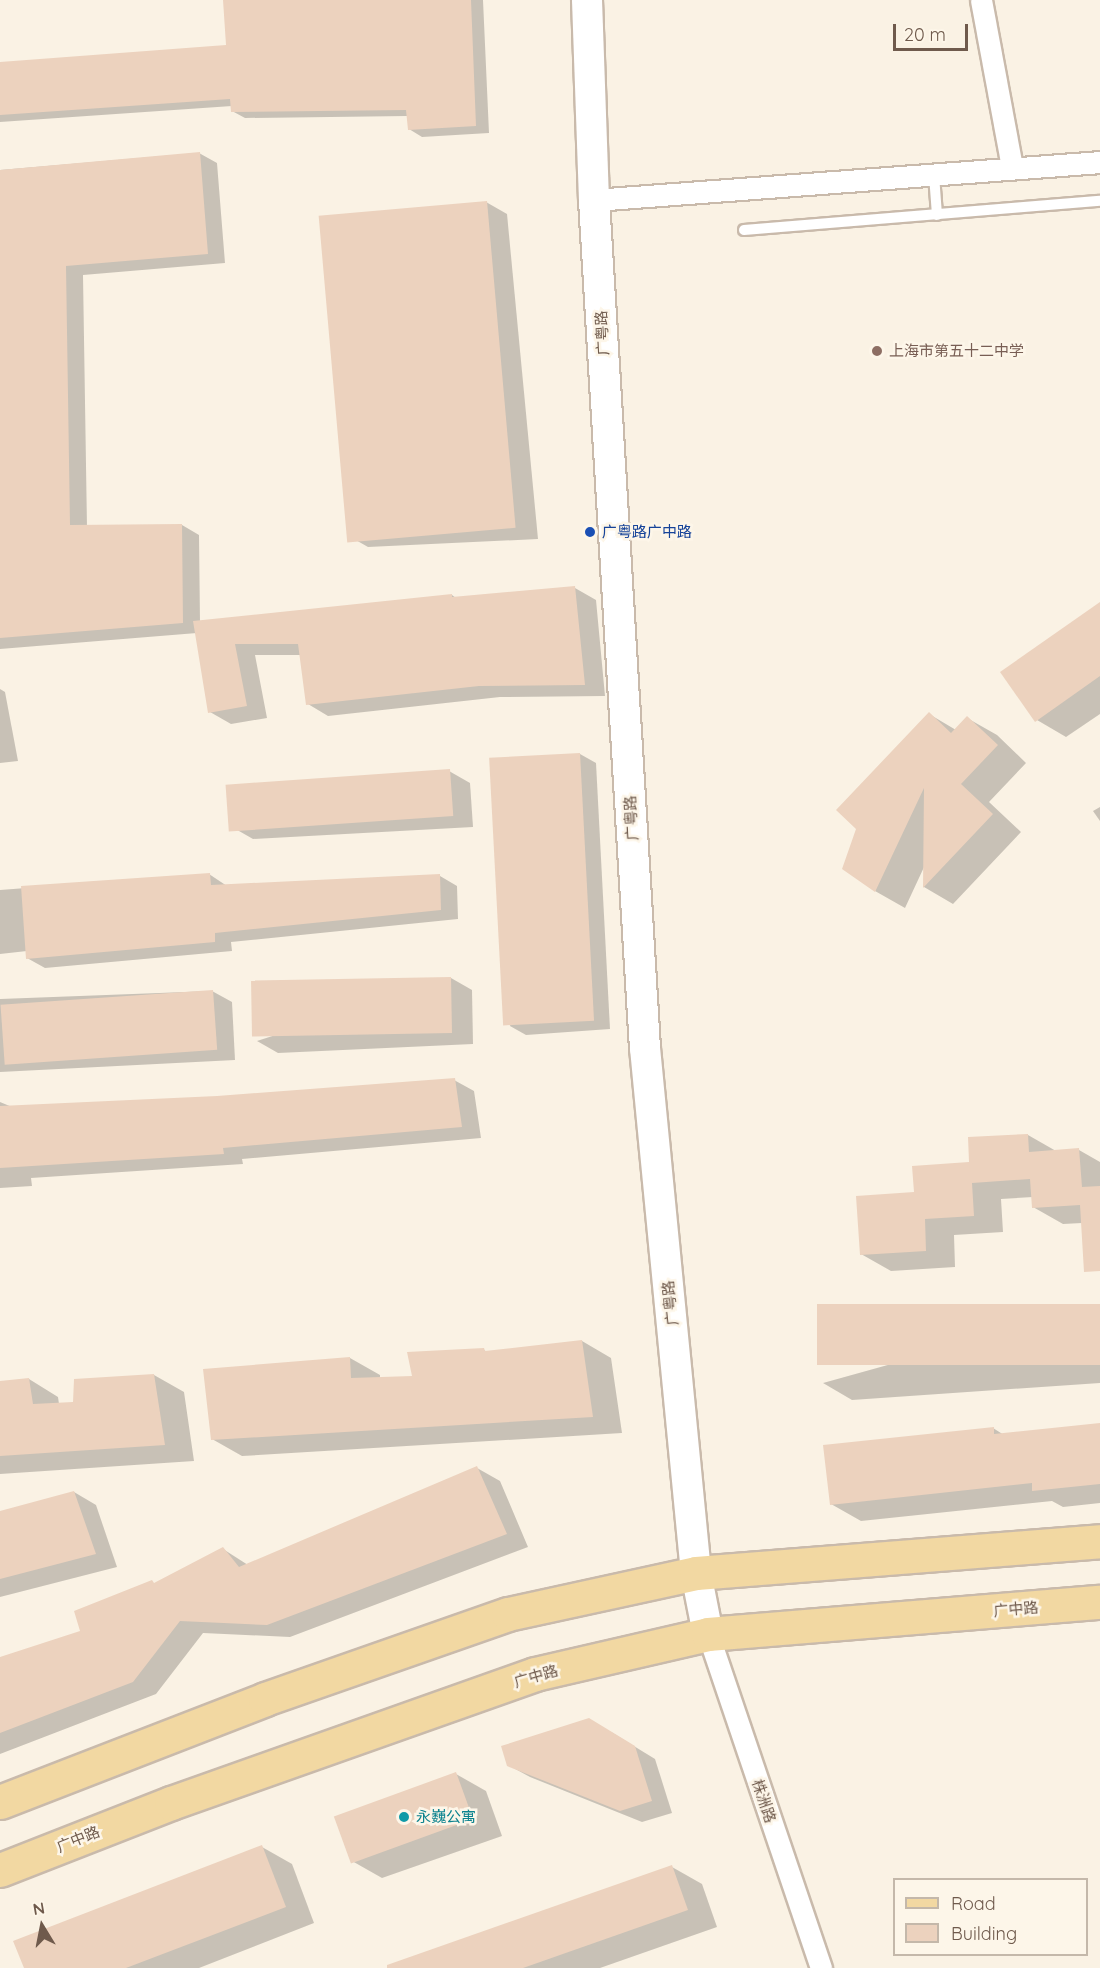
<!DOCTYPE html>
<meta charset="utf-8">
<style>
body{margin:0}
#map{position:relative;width:1100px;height:1968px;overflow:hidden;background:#faf2e4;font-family:Quicksand,"Noto Sans SC",sans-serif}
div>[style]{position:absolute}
.shadow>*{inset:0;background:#0003}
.building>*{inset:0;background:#ecd2be;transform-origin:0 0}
.roads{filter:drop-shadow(2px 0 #c9baab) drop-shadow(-2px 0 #c9baab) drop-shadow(0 2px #c9baab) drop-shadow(0 -2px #c9baab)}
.service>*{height:10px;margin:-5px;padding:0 5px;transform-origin:5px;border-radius:5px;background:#fff}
.minor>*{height:21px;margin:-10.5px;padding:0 10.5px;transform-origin:10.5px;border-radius:10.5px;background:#fff}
.secondary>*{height:30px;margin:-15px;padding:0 15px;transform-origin:15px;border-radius:15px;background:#fff}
.primary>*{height:33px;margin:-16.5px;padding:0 16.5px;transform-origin:16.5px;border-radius:16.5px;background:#f2d8a2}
.dots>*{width:16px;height:16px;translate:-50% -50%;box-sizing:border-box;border:3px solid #fdf6e9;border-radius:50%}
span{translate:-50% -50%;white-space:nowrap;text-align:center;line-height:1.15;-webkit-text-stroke:5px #fdf6e9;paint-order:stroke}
.street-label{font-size:15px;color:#6f5a4c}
.education-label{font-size:15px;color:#785e54}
.left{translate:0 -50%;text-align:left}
.transit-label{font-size:15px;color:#164399}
.culture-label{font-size:15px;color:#0d838f}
.legend{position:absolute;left:893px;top:1878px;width:195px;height:78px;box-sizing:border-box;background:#fdf6e9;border:2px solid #c4b8aa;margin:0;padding:8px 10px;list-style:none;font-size:18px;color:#6f5a4c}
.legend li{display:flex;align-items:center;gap:12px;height:30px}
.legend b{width:30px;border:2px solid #c4b8aa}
.north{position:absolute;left:12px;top:1896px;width:60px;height:60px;-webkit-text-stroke:4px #fdf6e9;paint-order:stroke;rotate:350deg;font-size:16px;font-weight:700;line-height:24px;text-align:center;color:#6f5a4c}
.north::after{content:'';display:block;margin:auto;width:21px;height:27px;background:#6f5a4c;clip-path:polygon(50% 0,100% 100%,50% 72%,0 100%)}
.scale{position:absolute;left:893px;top:24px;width:75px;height:27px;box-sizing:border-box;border:3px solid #6f5a4c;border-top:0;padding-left:8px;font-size:18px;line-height:21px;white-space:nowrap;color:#6f5a4c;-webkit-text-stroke:4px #fdf6e9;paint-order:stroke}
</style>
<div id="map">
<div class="shadow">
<div style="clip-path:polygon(225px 0,483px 0,489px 133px,422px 137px,409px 129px,408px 116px,245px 118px,232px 111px,232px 106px,0 122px,0 63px,228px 47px)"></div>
<div style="clip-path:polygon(199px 153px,217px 163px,225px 263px,83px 275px,87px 527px,182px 525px,199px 535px,200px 622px,452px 595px,456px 598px,575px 588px,596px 600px,605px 696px,500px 697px,328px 716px,308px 704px,301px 655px,255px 655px,267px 718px,231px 724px,210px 712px,197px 633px,0 649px,0 170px)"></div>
<div style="clip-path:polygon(486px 202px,507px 214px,538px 539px,368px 547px,347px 535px)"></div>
<div style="clip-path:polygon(1100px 604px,1100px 714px,1066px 737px,1037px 720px)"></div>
<div style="clip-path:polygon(0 689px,5px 692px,18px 761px,0 763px)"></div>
<div style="clip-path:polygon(929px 714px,956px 730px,967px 718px,997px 735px,1026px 763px,989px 802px,1021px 832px,953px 904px,924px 887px,925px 865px,905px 908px,875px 891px)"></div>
<div style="clip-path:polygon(580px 754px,596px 763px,610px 1029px,526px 1035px,510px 1026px)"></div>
<div style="clip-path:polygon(449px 771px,470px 783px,473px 827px,253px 839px,232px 827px)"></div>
<div style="clip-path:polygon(1100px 807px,1100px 821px,1093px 811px)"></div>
<div style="clip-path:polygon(209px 874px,227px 886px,440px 876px,457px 886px,458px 919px,231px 942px,232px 951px,45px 968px,27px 958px,27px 951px,0 954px,0 890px)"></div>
<div style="clip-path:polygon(451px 978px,472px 990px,473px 1044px,278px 1053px,257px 1041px)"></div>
<div style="clip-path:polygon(212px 991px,232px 1002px,235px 1060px,0 1072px,0 999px)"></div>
<div style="clip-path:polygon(454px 1080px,474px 1091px,481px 1138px,242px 1159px,243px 1164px,31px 1178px,32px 1186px,0 1188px,0 1102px,12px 1107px,217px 1097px)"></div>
<div style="clip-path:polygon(1028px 1135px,1056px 1151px,1079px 1150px,1100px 1162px,1100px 1250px,1082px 1223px,1063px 1224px,1033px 1207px,1033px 1197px,1001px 1199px,1003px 1232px,954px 1235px,955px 1267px,891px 1271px,861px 1254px,916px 1194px)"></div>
<div style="clip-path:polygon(1100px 1306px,1100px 1383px,852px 1400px,823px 1383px)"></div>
<div style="clip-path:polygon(582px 1341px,611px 1358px,622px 1433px,242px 1456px,212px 1439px,205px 1371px,350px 1358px,380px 1375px,380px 1379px,414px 1378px,484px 1350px,487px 1352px)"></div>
<div style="clip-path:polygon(154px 1375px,184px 1392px,194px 1461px,0 1474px,0 1382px,29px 1379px,58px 1397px,59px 1404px,75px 1403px)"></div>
<div style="clip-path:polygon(1100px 1425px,1100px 1503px,1063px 1507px,1052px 1501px,861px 1521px,831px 1504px,993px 1428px,1004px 1435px)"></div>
<div style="clip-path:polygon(477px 1468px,500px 1481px,528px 1547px,290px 1637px,203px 1633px,156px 1694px,0 1754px,0 1659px,82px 1632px,156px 1584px,223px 1549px,248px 1565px)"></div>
<div style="clip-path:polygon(74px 1492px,96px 1505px,117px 1567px,0 1597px,0 1513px)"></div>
<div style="clip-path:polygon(611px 1732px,655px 1759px,672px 1813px,642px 1822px,530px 1777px,508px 1765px)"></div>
<div style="clip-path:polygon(456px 1774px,486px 1791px,502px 1836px,382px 1878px,352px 1861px)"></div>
<div style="clip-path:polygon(262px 1847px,292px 1864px,314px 1923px,199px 1968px,25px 1968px)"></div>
<div style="clip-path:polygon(672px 1867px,702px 1884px,717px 1927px,600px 1968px,424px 1968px)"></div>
</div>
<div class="building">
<div style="clip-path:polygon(223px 0,471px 0,476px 126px,408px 130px,406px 110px,231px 112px,230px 99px,0 115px,0 62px,226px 45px)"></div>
<div style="clip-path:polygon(200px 152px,208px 254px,66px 266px,70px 525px,182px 524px,183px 623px,0 638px,0 170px)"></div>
<div style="left:487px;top:201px;width:328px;height:169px;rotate:85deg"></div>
<div style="clip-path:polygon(575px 586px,585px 685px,479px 686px,306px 705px,298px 644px,235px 644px,247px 706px,208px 713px,193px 621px,452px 594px,452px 597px)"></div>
<div style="clip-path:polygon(1100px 602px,1100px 676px,1035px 722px,1000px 672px)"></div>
<div style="clip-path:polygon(929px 712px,951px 733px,967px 716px,998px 745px,961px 784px,993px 814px,923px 888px,924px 788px,875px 892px,842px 869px,856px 829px,836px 810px)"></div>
<div style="left:580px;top:753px;width:268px;height:91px;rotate:87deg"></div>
<div style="left:450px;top:769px;width:47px;height:225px;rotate:86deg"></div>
<div style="clip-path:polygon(210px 873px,211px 885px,440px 874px,441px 910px,215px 933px,215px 942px,26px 959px,21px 886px)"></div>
<div style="left:451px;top:977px;width:56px;height:200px;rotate:89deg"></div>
<div style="left:213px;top:990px;width:60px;height:213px;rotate:86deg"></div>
<div style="clip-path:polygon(455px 1078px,462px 1127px,223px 1148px,224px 1154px,0 1168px,0 1106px,217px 1096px)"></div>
<div style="clip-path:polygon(1028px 1134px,1029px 1152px,1079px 1148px,1082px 1187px,1100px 1186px,1100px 1271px,1084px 1272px,1080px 1205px,1032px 1208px,1030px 1179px,972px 1183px,974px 1216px,925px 1219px,926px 1251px,860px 1255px,856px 1196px,914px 1192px,912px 1166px,969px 1162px,968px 1137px)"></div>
<div style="left:1100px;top:1304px;width:61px;height:283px;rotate:90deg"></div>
<div style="clip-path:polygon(582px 1340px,593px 1417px,211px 1440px,203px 1369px,350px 1357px,351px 1378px,412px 1376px,407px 1352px,484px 1348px,485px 1351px)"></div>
<div style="clip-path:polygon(154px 1374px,165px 1445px,0 1456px,0 1381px,29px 1378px,33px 1404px,73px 1402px,74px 1379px)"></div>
<div style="clip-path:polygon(1100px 1423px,1100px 1484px,1032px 1491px,1032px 1483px,830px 1505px,823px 1445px,994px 1427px,994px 1434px)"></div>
<div style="clip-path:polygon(477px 1466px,507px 1534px,267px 1625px,180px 1621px,133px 1682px,0 1733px,0 1657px,80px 1631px,74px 1611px,152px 1580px,154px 1583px,223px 1547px,239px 1567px)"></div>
<div style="clip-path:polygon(74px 1491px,96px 1554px,0 1579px,0 1511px)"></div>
<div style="clip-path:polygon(589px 1718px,635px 1746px,652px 1801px,620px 1811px,507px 1766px,501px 1746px)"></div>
<div style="left:456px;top:1772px;width:50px;height:130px;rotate:70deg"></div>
<div style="clip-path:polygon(262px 1845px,286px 1907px,126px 1968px,24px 1968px,13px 1941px)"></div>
<div style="clip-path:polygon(672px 1865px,688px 1910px,523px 1968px,387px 1968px,387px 1965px)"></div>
</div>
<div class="roads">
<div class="service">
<div style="left:934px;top:175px;width:40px;rotate:85.7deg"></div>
<div style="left:744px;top:230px;width:357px;rotate:-4.7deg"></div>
</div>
<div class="minor">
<div style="left:981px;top:0;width:171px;rotate:79.5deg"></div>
<div style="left:594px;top:200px;width:507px;rotate:-4.29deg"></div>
<div style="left:708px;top:1634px;width:353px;rotate:71.3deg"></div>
</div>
<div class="secondary">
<div style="left:587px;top:0;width:200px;rotate:88deg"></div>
<div style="left:594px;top:200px;width:850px;rotate:86.56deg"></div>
<div style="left:645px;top:1048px;width:527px;rotate:84.45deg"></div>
<div style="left:696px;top:1573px;width:62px;rotate:78.9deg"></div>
</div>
<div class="primary">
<div style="left:0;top:1802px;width:284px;rotate:-21.2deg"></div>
<div style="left:265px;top:1699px;width:257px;rotate:-19.3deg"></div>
<div style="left:508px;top:1614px;width:192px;rotate:-12.3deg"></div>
<div style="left:696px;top:1573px;width:405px;rotate:-4.5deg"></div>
<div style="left:0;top:1870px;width:184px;rotate:-21.4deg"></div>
<div style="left:171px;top:1803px;width:386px;rotate:-19.5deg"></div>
<div style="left:535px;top:1674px;width:178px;rotate:-13deg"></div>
<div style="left:708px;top:1634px;width:393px;rotate:-4.7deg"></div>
</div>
</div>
<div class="dots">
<div style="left:877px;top:351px;background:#8d6e63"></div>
<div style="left:590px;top:532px;background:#1a4fb4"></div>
<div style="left:404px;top:1817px;background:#0f9aa8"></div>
</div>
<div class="street-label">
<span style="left:602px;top:333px;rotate:-93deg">广粤路</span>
<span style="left:631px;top:818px;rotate:-93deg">广粤路</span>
<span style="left:670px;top:1303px;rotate:-96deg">广粤路</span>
<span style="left:1016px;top:1609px;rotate:-5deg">广中路</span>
<span style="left:536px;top:1676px;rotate:-16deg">广中路</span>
<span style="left:764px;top:1801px;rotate:71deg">株洲路</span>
<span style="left:78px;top:1839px;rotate:-22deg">广中路</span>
</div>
<div class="education-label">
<span class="left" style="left:889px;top:351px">上海市第五十二中学</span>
</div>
<div class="transit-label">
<span class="left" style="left:602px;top:532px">广粤路广中路</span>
</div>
<div class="culture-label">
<span class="left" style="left:416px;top:1817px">永巍公寓</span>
</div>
<ul class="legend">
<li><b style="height:8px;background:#f2d8a2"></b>Road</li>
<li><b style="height:16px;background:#ecd2be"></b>Building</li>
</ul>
<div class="north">N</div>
<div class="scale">20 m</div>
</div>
